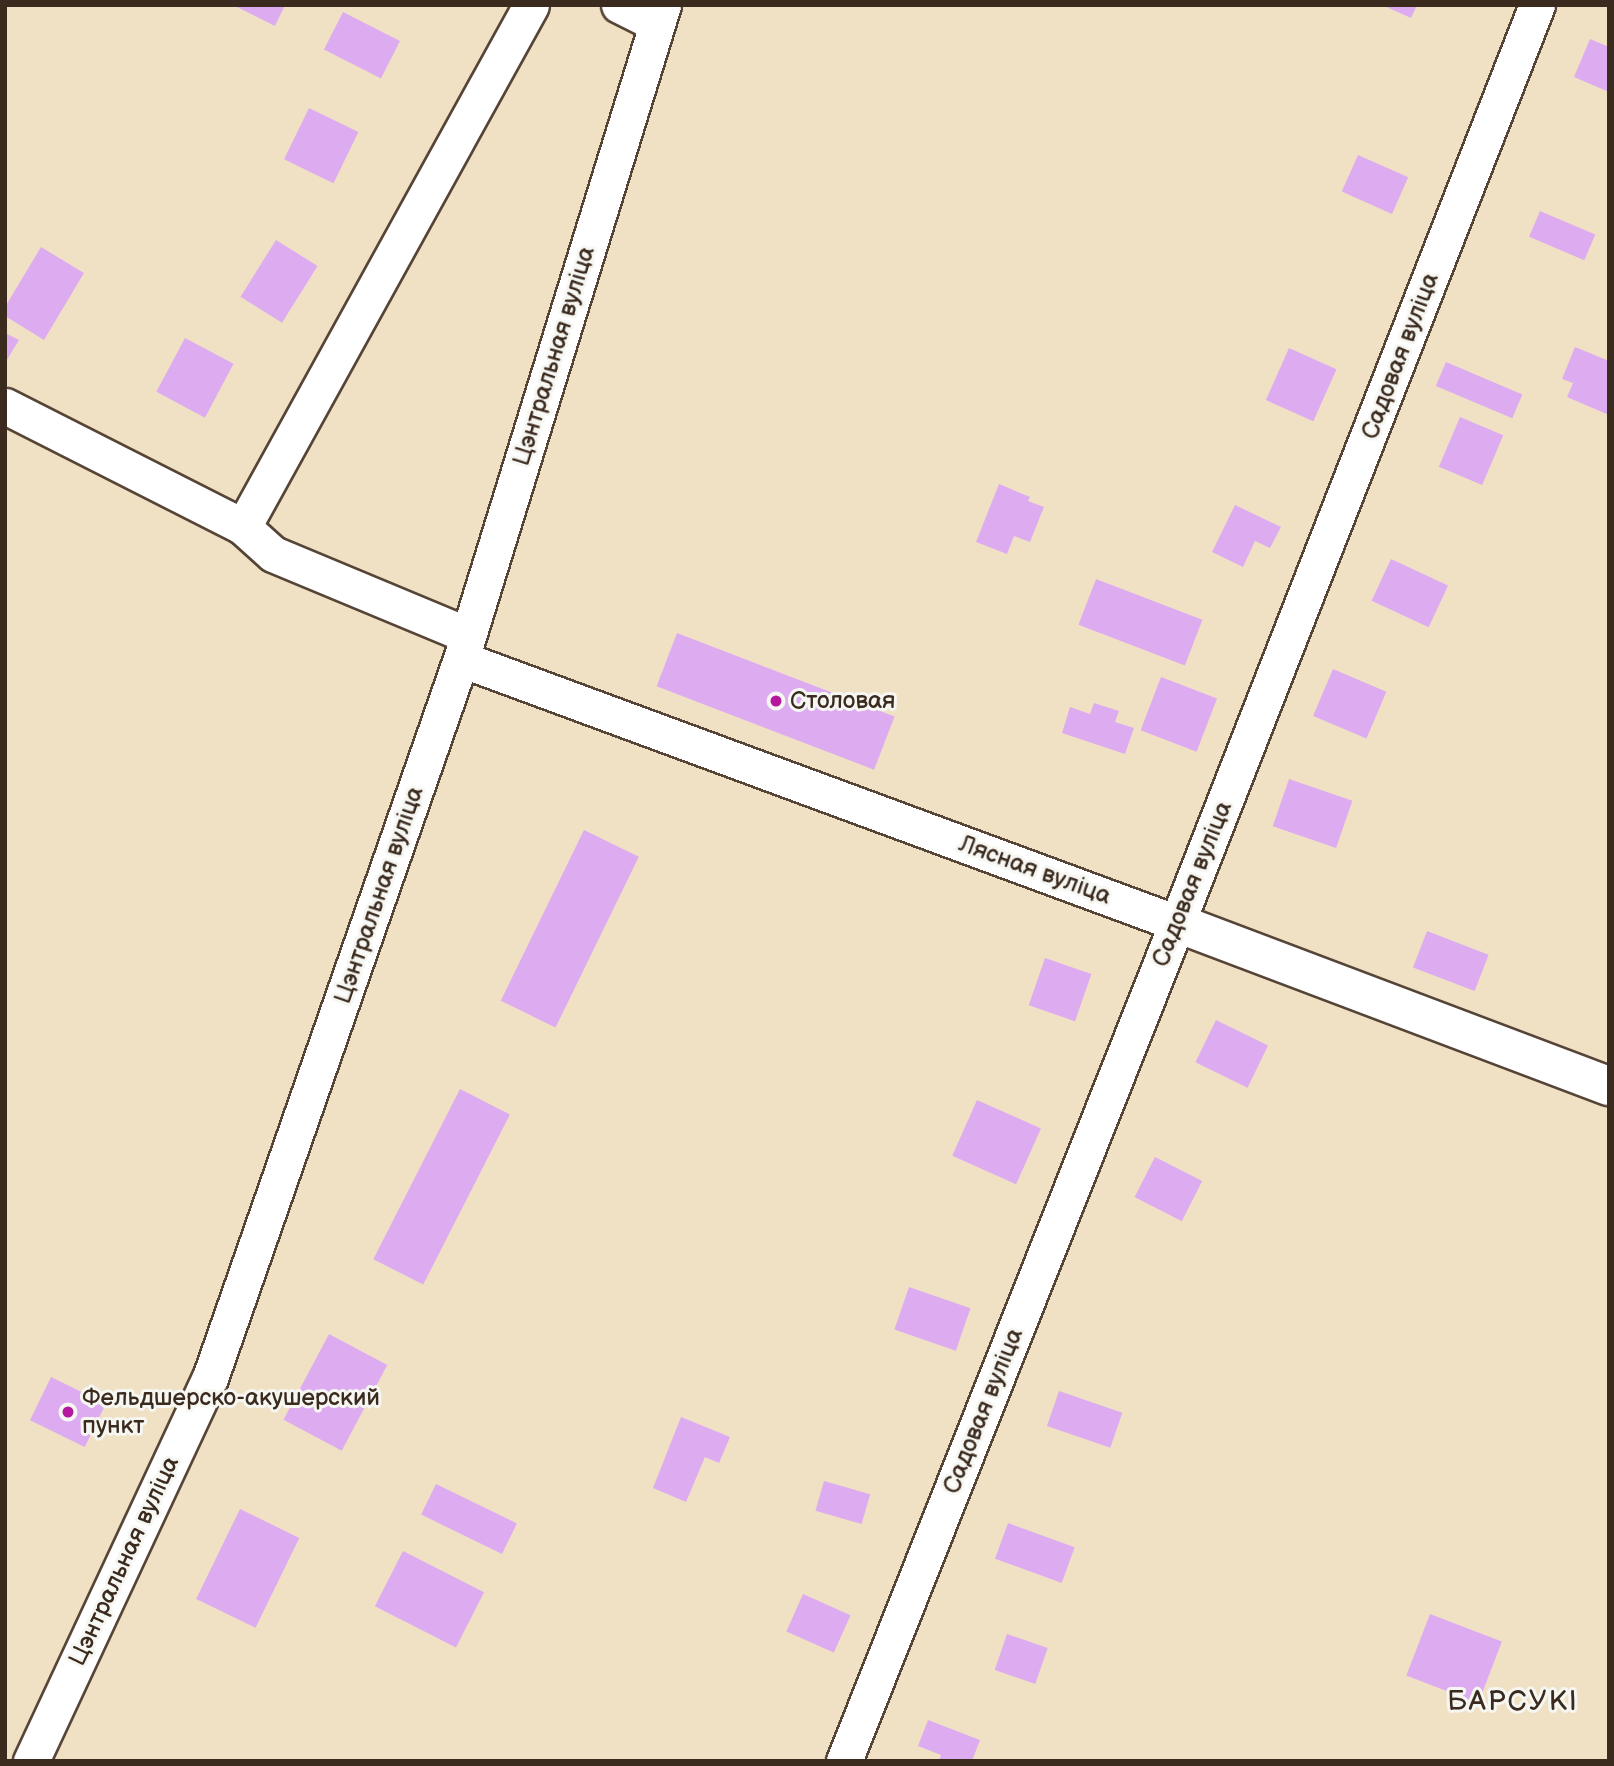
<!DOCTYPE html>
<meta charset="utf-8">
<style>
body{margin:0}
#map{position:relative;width:1614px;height:1766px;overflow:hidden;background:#f0e1c5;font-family:"Balsamiq Sans",sans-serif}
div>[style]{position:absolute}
.building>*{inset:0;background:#ddacf0;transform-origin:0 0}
.roads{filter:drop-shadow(2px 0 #564537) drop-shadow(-2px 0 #564537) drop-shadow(0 2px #564537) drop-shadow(0 -2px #564537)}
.minor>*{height:35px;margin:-17.5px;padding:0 17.5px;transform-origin:17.5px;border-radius:17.5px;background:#fff}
.tertiary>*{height:38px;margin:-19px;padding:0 19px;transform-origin:19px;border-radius:19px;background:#fff}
.dots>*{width:19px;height:19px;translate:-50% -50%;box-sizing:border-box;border:4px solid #f6f6f2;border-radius:50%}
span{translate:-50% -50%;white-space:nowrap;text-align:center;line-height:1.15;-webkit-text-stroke:6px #f6f6f2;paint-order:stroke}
.street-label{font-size:24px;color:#3b2a1e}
.poi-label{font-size:24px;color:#3b2a1e}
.left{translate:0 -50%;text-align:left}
.quarter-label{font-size:28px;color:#3b2a1e;letter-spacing:2px}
.frame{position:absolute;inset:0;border:7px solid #3b2a1e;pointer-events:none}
</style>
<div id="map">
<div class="building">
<div style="clip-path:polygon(233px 5px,285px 5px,275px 26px)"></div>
<div style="clip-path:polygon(1382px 5px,1417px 5px,1411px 18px)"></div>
<div style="left:343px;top:12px;width:64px;height:42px;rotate:27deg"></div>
<div style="clip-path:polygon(1590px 39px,1609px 47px,1609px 92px,1574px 77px)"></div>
<div style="left:309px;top:108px;width:55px;height:57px;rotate:26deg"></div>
<div style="left:1358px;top:155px;width:55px;height:40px;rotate:24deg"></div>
<div style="left:1540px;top:211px;width:60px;height:28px;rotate:23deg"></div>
<div style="left:276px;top:240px;width:49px;height:67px;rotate:32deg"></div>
<div style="clip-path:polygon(41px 247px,84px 273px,44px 340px,5px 316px,5px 307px)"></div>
<div style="clip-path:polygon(5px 333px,19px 340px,5px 363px)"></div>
<div style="left:185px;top:338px;width:55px;height:61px;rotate:28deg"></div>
<div style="clip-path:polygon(1575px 347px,1609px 361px,1609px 415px,1567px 397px,1573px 383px,1562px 379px)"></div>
<div style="left:1289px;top:348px;width:52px;height:57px;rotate:24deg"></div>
<div style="left:1446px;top:362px;width:83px;height:26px;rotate:23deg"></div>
<div style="left:1460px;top:417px;width:47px;height:54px;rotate:23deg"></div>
<div style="clip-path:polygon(999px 484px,1030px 497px,1028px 501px,1044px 507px,1030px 542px,1014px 536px,1007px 554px,976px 542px)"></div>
<div style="clip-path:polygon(1235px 505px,1281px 527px,1270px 548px,1255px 541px,1243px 567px,1212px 552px)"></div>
<div style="left:1391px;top:559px;width:63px;height:46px;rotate:25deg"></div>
<div style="left:1096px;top:579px;width:114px;height:49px;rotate:21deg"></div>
<div style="left:677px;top:633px;width:233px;height:57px;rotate:21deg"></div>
<div style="left:1333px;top:669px;width:58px;height:51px;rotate:23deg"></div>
<div style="left:1161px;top:677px;width:60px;height:57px;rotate:21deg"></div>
<div style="clip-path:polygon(1094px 703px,1119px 711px,1115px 722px,1134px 728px,1125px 754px,1062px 733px,1070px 707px,1090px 714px)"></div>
<div style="left:1289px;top:779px;width:67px;height:50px;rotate:19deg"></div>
<div style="left:584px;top:830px;width:61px;height:190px;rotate:26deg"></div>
<div style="left:1427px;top:931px;width:66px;height:39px;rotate:21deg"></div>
<div style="left:1045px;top:958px;width:49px;height:50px;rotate:19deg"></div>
<div style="left:1216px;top:1020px;width:58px;height:47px;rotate:26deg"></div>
<div style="left:460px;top:1089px;width:56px;height:191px;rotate:27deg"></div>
<div style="left:977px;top:1100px;width:70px;height:61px;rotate:24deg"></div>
<div style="left:1155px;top:1157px;width:53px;height:45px;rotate:27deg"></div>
<div style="left:909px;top:1287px;width:65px;height:45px;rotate:19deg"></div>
<div style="left:329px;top:1334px;width:66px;height:97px;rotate:28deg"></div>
<div style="left:51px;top:1377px;width:61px;height:48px;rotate:26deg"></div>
<div style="left:1059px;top:1391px;width:67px;height:37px;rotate:19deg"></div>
<div style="clip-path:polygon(681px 1417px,730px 1437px,719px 1463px,705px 1457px,686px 1502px,653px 1488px)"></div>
<div style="left:824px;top:1481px;width:48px;height:31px;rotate:16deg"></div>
<div style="left:436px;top:1484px;width:90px;height:34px;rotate:26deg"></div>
<div style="left:240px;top:1509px;width:66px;height:100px;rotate:26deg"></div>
<div style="left:1008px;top:1523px;width:71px;height:38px;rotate:20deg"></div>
<div style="left:403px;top:1551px;width:91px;height:62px;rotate:27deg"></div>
<div style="left:803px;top:1594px;width:52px;height:41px;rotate:24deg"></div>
<div style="left:1430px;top:1614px;width:77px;height:66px;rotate:21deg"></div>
<div style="left:1007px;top:1634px;width:43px;height:38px;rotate:19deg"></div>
<div style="clip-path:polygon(928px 1720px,980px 1740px,972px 1761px,939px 1761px,941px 1755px,918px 1746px)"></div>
</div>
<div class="roads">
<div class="minor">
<div style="left:619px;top:5px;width:42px;rotate:26.6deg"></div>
<div style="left:5px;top:406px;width:267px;rotate:26.9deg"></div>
<div style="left:243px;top:527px;width:596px;rotate:-61.11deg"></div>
<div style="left:243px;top:527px;width:40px;rotate:42deg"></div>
<div style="left:273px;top:554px;width:211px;rotate:22.6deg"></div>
<div style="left:461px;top:659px;width:763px;rotate:20.24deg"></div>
<div style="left:31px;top:1761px;width:423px;rotate:-65deg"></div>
<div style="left:210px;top:1378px;width:762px;rotate:-70.76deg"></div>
<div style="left:461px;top:659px;width:684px;rotate:-72.84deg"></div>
<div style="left:844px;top:1761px;width:902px;rotate:-68.33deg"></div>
<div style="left:1177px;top:923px;width:986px;rotate:-68.59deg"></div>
</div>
<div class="tertiary">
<div style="left:1177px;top:923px;width:462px;rotate:20.7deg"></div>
</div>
</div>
<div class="dots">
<div style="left:776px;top:701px;background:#b5179e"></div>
<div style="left:68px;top:1412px;background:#b5179e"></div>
</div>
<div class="street-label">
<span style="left:554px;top:356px;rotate:-73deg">Цэнтральная вуліца</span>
<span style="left:1400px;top:356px;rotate:-69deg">Садовая вуліца</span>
<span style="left:1035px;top:870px;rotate:20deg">Лясная вуліца</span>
<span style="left:1192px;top:884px;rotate:-68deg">Садовая вуліца</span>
<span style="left:379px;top:895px;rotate:-71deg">Цэнтральная вуліца</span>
<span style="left:983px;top:1411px;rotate:-68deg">Садовая вуліца</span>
<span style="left:124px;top:1561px;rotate:-65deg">Цэнтральная вуліца</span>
</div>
<div class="poi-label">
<span class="left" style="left:790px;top:701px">Столовая</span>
<span class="left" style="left:82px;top:1412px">Фельдшерско-акушерский<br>пункт</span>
</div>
<div class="quarter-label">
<span style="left:1513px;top:1702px">БАРСУКІ</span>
</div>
<div class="frame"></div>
</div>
